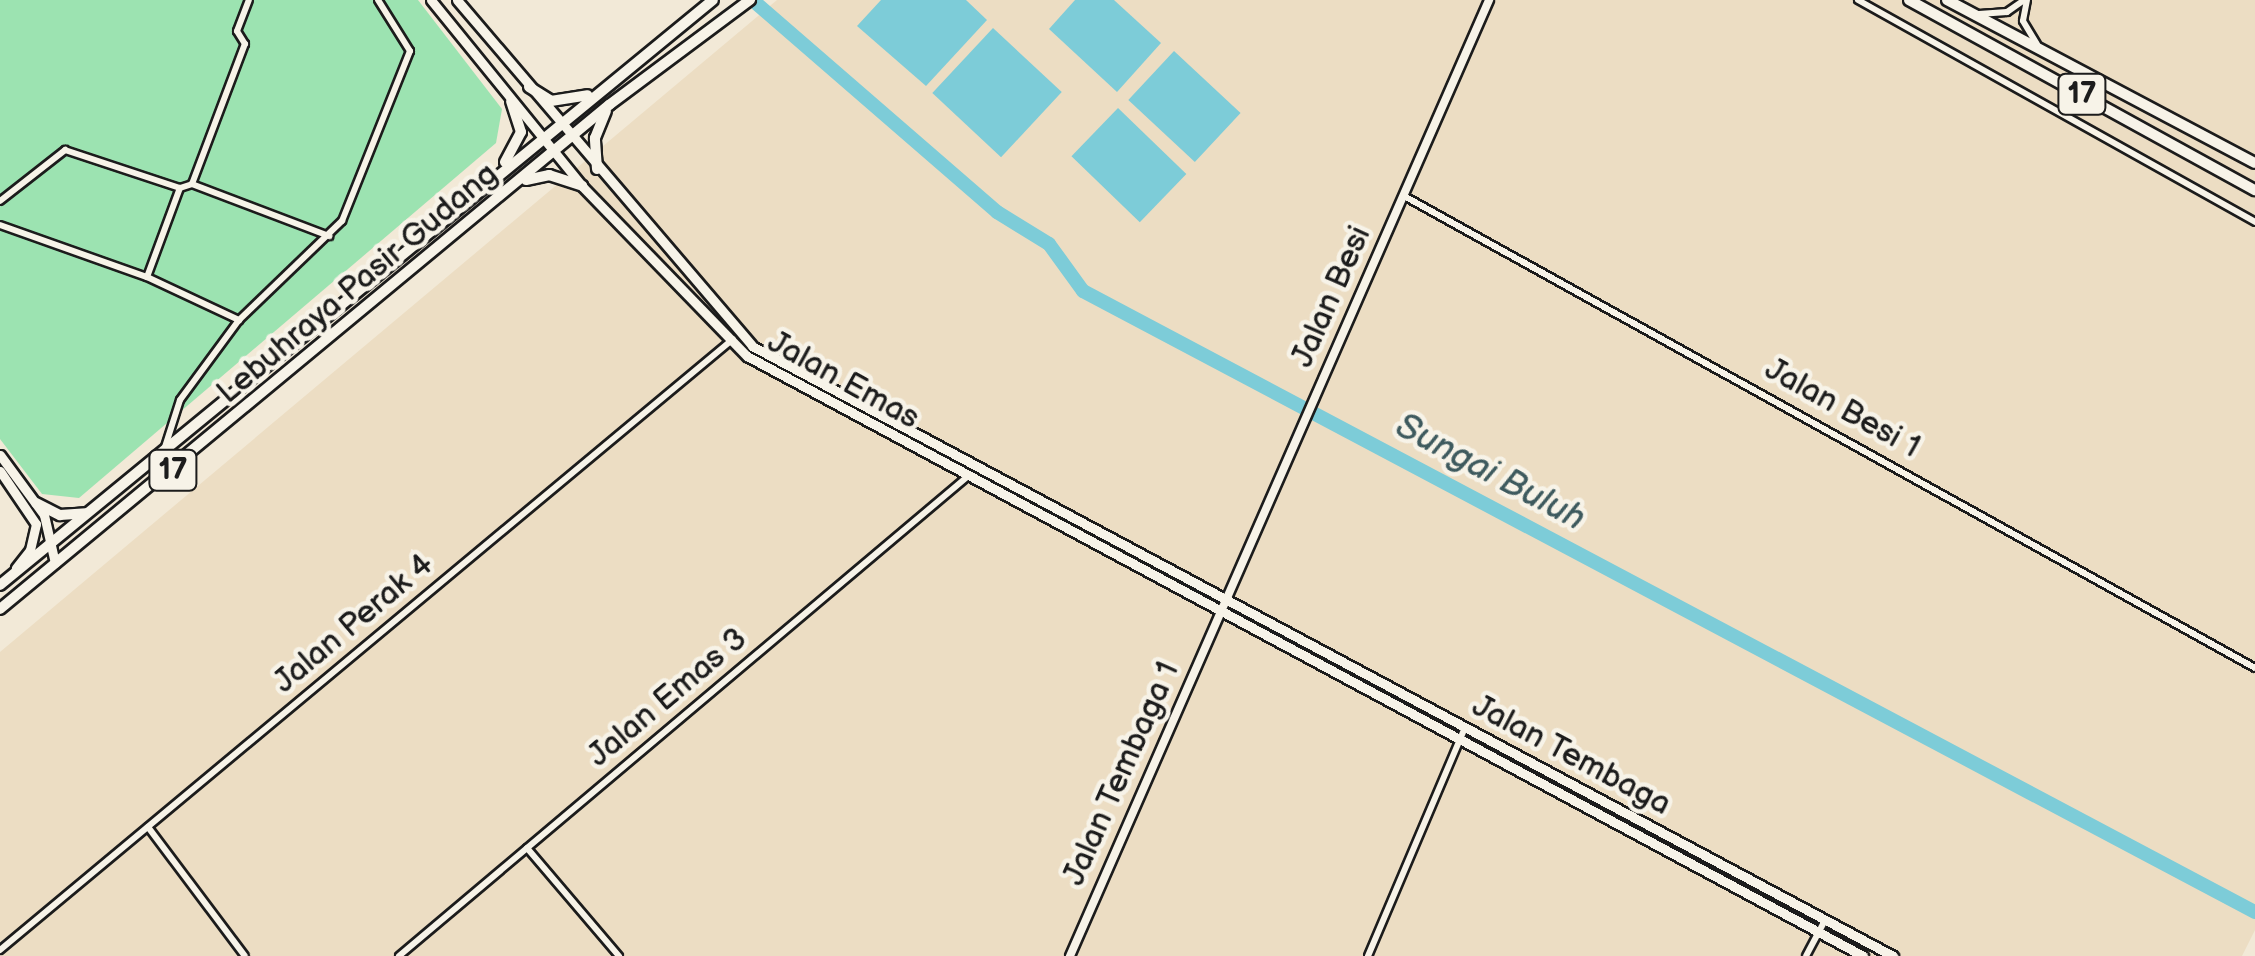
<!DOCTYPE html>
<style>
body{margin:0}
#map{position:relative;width:2255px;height:956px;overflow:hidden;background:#f2e9d7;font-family:"Balsamiq Sans",sans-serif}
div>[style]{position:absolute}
.built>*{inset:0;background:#ecddc3}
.green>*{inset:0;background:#9ce3b1}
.water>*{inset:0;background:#7dccd8;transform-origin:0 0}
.river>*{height:14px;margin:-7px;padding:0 7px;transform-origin:7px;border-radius:7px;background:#7dccd8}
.roads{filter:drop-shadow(2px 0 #1c1c1c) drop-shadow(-2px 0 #1c1c1c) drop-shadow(0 2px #1c1c1c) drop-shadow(0 -2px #1c1c1c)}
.minor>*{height:6px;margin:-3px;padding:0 3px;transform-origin:3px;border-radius:3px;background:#f7f3e8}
.tertiary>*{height:8px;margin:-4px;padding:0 4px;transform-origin:4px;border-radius:4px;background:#f7f3e8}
.secondary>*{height:9px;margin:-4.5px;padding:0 4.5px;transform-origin:4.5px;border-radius:4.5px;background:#f7f3e8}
.primary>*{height:10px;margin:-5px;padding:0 5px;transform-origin:5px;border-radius:5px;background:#f7f3e8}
span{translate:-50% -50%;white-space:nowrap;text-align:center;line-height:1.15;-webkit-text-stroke:9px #f7f3e8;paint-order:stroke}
.shield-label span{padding:2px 8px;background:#f7f3e8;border:2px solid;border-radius:8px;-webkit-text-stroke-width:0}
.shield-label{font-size:30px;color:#1c1c1c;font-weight:700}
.street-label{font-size:32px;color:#1c1c1c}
.water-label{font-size:35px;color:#3e5a5e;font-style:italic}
</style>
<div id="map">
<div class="built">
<div style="clip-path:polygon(777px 0,2255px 0,2255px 930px,2242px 956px,0 956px,0 652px)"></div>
</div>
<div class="green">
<div style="clip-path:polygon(0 0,418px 0,502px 109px,496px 143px,79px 498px,42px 494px,0 439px)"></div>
</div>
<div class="water">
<div style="clip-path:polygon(881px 0,966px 0,987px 20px,926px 86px,857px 26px)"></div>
<div style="clip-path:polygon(1075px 0,1114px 0,1161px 43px,1117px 92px,1049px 29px)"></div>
<div style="left:993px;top:28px;width:94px;height:89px;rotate:43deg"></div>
<div style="left:1174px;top:51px;width:91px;height:67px;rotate:43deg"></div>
<div style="left:1118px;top:108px;width:95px;height:67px;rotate:44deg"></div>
</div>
<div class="river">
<div style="left:757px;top:4px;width:318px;rotate:40.9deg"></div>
<div style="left:997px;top:212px;width:61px;rotate:31.6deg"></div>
<div style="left:1049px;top:244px;width:58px;rotate:54.1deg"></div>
<div style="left:1083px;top:291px;width:1326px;rotate:27.92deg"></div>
</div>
<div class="roads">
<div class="minor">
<div style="left:1858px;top:0;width:455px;rotate:29.2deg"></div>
<div style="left:2027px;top:0;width:21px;rotate:101deg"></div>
<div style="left:2023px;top:21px;width:27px;rotate:59deg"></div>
<div style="left:1979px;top:14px;width:28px;rotate:-4deg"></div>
<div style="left:2007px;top:12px;width:19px;rotate:-35deg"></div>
<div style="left:192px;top:184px;width:147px;rotate:20.8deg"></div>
<div style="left:1404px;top:196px;width:973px;rotate:29.01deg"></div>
<div style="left:0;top:201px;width:83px;rotate:-38.1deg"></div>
<div style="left:65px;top:150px;width:121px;rotate:18.3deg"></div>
<div style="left:0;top:225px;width:156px;rotate:19.5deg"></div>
<div style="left:147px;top:277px;width:102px;rotate:25.1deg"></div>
<div style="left:147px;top:277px;width:95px;rotate:-69.7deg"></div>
<div style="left:180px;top:188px;width:13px;rotate:-18deg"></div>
<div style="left:192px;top:184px;width:150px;rotate:-69.3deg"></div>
<div style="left:245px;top:44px;width:15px;rotate:-122deg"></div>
<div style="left:237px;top:31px;width:33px;rotate:-69deg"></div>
<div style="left:165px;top:447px;width:49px;rotate:-72.3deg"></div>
<div style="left:180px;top:400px;width:99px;rotate:-53.6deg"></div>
<div style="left:239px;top:320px;width:143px;rotate:-43.9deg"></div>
<div style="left:342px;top:221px;width:183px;rotate:-68.2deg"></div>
<div style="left:410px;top:51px;width:60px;rotate:-122.1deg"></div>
<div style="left:148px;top:827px;width:161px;rotate:53.1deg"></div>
<div style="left:527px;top:848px;width:142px;rotate:49.6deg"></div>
<div style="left:0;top:950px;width:954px;rotate:-39.81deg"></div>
<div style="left:399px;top:956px;width:743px;rotate:-40.14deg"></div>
<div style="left:1368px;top:956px;width:248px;rotate:-67deg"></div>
<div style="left:1806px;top:956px;width:40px;rotate:-62deg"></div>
</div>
<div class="tertiary">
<div style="left:1070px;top:956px;width:1044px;rotate:-66.33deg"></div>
</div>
<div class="secondary">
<div style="left:431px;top:0;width:240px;rotate:50.9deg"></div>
<div style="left:582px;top:186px;width:237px;rotate:45.9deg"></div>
<div style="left:747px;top:356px;width:1267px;rotate:28.26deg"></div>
<div style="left:457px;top:0;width:455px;rotate:49.5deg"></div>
<div style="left:752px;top:346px;width:1294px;rotate:28.13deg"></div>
<div style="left:0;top:455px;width:74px;rotate:53.7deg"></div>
<div style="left:44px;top:515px;width:49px;rotate:77.1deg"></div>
<div style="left:0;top:471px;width:64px;rotate:55.8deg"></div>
<div style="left:36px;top:524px;width:27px;rotate:103deg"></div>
<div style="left:30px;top:550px;width:23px;rotate:128deg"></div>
</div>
<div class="primary">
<div style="left:1909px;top:0;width:395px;rotate:28.8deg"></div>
<div style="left:1947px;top:0;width:348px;rotate:27.9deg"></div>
<div style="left:529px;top:87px;width:26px;rotate:32deg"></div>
<div style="left:551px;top:101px;width:37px;rotate:-9deg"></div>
<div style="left:505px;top:162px;width:34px;rotate:-62deg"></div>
<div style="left:521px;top:132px;width:32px;rotate:-108deg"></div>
<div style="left:597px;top:169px;width:31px;rotate:-94deg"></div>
<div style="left:595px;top:138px;width:29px;rotate:-68deg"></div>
<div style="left:526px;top:180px;width:24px;rotate:-12deg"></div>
<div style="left:549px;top:175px;width:35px;rotate:18deg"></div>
<div style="left:36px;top:503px;width:27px;rotate:27deg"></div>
<div style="left:60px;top:515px;width:26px;rotate:-4deg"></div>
<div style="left:0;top:585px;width:922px;rotate:-39.37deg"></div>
<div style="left:0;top:609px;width:791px;rotate:-39.61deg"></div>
<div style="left:609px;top:105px;width:176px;rotate:-36.7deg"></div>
</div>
</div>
<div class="shield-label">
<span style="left:2082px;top:94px">17</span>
<span style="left:173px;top:470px">17</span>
</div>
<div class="street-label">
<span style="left:358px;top:284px;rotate:-40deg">Lebuhraya Pasir Gudang</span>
<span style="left:1332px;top:297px;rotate:-66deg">Jalan Besi</span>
<span style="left:843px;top:381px;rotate:29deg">Jalan Emas</span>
<span style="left:1842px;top:409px;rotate:29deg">Jalan Besi 1</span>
<span style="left:354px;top:624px;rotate:-40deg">Jalan Perak 4</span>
<span style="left:668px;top:698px;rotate:-40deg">Jalan Emas 3</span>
<span style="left:1571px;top:756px;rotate:28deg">Jalan Tembaga</span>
<span style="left:1122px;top:774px;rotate:-66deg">Jalan Tembaga 1</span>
</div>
<div class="water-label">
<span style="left:1490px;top:473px;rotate:28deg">Sungai Buluh</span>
</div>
</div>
